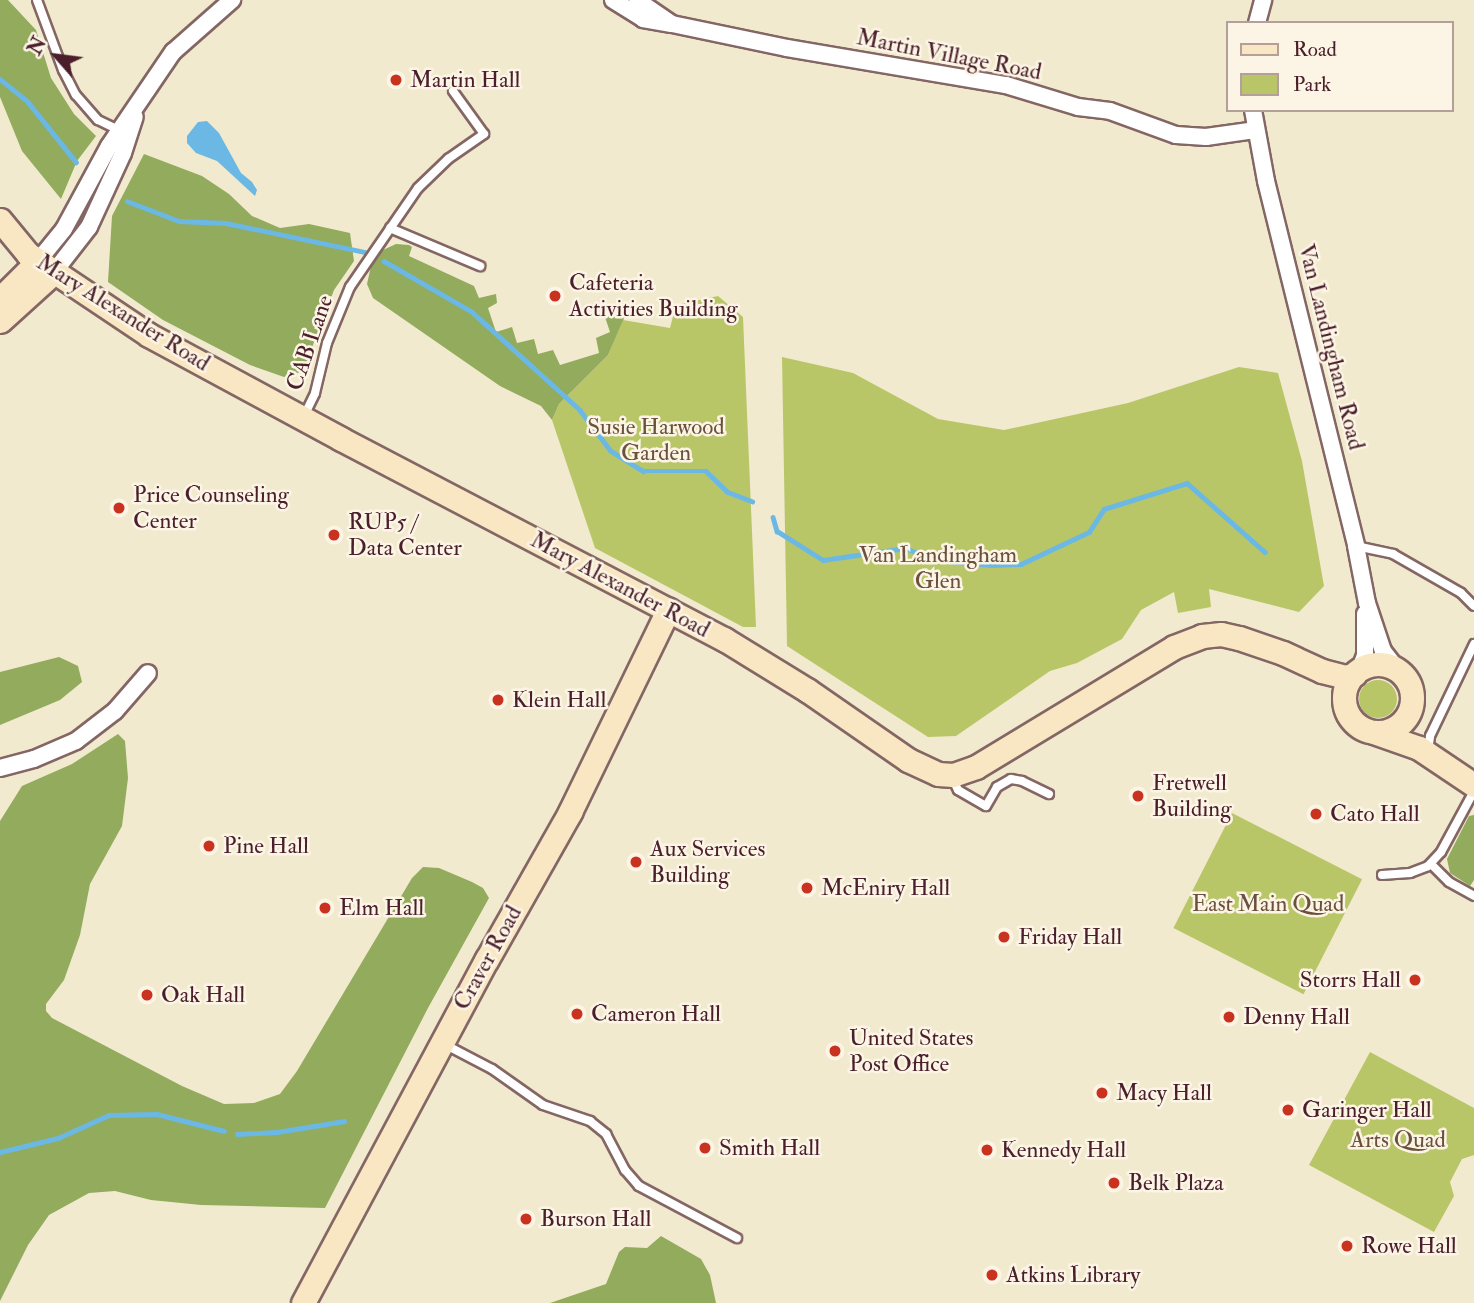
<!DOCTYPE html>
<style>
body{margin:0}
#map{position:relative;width:1474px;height:1303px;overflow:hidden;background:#f1eacf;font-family:"IM FELL Double Pica",serif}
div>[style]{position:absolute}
.green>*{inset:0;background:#b9c668;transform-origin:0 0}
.round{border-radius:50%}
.forest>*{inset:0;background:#92ab5c}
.water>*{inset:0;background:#6bb8e5}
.stream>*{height:4.5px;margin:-2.25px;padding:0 2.25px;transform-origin:2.25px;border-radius:2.25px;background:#6bb8e5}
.roads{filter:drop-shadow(2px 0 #846664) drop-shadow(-2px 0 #846664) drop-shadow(0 2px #846664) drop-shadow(0 -2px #846664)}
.lane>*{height:8px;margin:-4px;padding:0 4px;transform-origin:4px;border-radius:4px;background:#fff}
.street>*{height:16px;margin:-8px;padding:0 8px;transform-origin:8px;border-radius:8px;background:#fff}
.secondary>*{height:23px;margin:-11.5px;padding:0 11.5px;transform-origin:11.5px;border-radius:11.5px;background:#f9e7c3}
.secondary>.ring{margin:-11.5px;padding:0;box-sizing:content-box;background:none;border:23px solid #f9e7c3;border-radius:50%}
.dots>*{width:19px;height:19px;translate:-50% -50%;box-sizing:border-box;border:4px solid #fcf5e5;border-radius:50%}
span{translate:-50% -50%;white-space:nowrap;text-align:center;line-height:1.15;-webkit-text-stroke:5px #fcf5e5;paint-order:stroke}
.street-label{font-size:23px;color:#4a1f2b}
.poi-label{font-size:23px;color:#4a1f2b}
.left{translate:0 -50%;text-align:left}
.right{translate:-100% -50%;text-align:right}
.park-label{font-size:23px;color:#6b513d}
.legend{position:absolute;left:1226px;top:21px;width:228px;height:91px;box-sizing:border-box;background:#fcf5e5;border:2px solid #b59f9b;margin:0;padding:9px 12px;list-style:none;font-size:21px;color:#4a1f2b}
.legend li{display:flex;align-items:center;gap:14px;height:35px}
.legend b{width:35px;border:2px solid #b59f9b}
.north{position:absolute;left:21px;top:21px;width:70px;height:70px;-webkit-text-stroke:5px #fcf5e5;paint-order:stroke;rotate:298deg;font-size:19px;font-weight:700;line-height:28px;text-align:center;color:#4a1f2b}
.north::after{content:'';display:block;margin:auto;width:24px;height:32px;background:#4a1f2b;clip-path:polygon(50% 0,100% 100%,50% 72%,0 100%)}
</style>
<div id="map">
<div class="green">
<div style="clip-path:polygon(718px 296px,743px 317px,756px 627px,743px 627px,595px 548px,552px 420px,559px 404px,608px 355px,623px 320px,670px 328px,676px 305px)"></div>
<div style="clip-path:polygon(782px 357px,853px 373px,938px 419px,1004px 430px,1128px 403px,1239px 367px,1278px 373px,1302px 461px,1324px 586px,1299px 612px,1209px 589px,1211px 607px,1178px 613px,1174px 592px,1141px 610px,1122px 639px,1077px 663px,1050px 671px,956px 736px,928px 737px,787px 646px)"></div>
<div class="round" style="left:1359px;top:680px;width:38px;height:38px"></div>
<div style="left:1232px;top:813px;width:146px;height:129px;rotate:27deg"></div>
<div style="clip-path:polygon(1370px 1052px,1474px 1108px,1474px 1155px,1462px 1159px,1450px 1182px,1454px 1196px,1434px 1232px,1309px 1165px)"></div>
</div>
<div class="forest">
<div style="clip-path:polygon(0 0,8px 0,36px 30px,51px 78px,74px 114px,96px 136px,77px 161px,61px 199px,22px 151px,0 97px)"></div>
<div style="clip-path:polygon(144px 154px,202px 176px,229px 194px,252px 216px,280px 228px,309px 224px,350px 233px,354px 261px,334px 290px,303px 371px,284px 377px,250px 365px,163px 320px,108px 282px,112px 216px)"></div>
<div style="clip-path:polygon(396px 244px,409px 245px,412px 247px,409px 256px,474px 286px,479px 298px,496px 294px,497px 303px,488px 308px,496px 332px,512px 327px,517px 343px,534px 339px,538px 354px,553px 350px,560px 365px,599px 353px,596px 338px,610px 332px,605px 317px,615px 314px,625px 316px,608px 355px,559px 404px,552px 420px,541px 406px,500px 386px,373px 298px,367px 284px,371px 266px,383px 250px)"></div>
<div style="clip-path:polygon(59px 657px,78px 666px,82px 682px,60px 700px,0 725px,0 672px)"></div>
<div style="clip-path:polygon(118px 734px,125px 741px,128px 778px,122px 826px,90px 884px,80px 935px,64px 980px,46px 1004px,46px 1011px,52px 1018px,182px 1086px,224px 1104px,254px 1103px,280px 1094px,297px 1071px,412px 878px,423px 867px,439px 868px,472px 882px,483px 888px,489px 898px,428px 1008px,325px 1208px,201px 1205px,151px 1200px,115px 1191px,89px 1193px,49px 1215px,28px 1245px,0 1301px,0 821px,22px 786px,72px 764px)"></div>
<div style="clip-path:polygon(1474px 815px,1474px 880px,1470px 886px,1450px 873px,1447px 859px,1469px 816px)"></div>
<div style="clip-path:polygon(661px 1236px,701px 1259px,710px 1275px,716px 1303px,550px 1303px,606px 1284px,619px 1252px,625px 1247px,647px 1248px)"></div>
</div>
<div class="water">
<div style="clip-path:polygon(207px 121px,219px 133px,241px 173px,252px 182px,257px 190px,255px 196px,217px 161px,196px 153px,187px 143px,187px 136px,198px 122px)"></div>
</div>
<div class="stream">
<div style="left:0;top:79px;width:36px;rotate:39deg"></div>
<div style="left:28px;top:102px;width:77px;rotate:51.3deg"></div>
<div style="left:127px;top:201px;width:56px;rotate:21deg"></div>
<div style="left:179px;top:221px;width:47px;rotate:2.4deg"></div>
<div style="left:226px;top:223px;width:142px;rotate:11.8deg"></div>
<div style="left:384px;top:261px;width:100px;rotate:29.9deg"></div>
<div style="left:471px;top:311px;width:147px;rotate:42.2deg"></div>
<div style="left:580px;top:410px;width:51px;rotate:52.9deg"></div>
<div style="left:611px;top:451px;width:38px;rotate:32deg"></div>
<div style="left:643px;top:471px;width:63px"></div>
<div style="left:706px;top:471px;width:30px;rotate:44deg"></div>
<div style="left:728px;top:492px;width:26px;rotate:21deg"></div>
<div style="left:773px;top:517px;width:15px;rotate:74deg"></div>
<div style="left:777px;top:531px;width:54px;rotate:32.2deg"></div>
<div style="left:823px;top:560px;width:83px;rotate:-8.3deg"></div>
<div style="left:905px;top:548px;width:33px;rotate:21deg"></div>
<div style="left:936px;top:560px;width:56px;rotate:5.1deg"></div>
<div style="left:992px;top:565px;width:29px;rotate:-2deg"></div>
<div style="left:1021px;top:564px;width:75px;rotate:-25.2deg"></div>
<div style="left:1089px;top:532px;width:27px;rotate:-57deg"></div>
<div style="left:1104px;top:509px;width:87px;rotate:-17.4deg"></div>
<div style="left:1187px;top:483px;width:104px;rotate:41.5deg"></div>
<div style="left:237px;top:1134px;width:40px;rotate:-2.9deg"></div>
<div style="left:277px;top:1132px;width:68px;rotate:-9.3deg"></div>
<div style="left:0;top:1152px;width:60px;rotate:-13.6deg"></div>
<div style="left:58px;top:1138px;width:56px;rotate:-24.3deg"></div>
<div style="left:109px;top:1115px;width:48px;rotate:-1.2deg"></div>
<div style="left:157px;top:1114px;width:69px;rotate:14.2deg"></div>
</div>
<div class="roads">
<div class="lane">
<div style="left:37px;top:0;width:75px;rotate:69.6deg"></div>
<div style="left:63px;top:70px;width:28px;rotate:63deg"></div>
<div style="left:76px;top:95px;width:33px;rotate:49deg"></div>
<div style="left:98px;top:120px;width:25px;rotate:26deg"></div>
<div style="left:390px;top:228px;width:98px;rotate:22.9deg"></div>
<div style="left:304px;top:416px;width:25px;rotate:-64deg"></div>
<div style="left:315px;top:393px;width:51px;rotate:-76.5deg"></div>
<div style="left:327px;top:343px;width:61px;rotate:-67.7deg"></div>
<div style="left:350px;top:287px;width:120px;rotate:-55.5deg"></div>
<div style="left:418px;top:188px;width:42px;rotate:-44deg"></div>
<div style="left:448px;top:159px;width:44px;rotate:-34.8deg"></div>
<div style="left:484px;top:134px;width:53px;rotate:-125.8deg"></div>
<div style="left:1356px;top:546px;width:38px;rotate:12deg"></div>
<div style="left:1393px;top:554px;width:78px;rotate:29.8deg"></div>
<div style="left:1461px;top:593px;width:18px;rotate:45deg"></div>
<div style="left:1428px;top:751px;width:15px;rotate:-82deg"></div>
<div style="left:1430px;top:736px;width:102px;rotate:-64.4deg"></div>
<div style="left:952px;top:778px;width:13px;rotate:63deg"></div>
<div style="left:958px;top:790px;width:32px;rotate:30deg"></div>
<div style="left:986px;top:806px;width:22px;rotate:-60deg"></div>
<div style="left:997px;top:787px;width:16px;rotate:-30deg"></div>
<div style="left:1011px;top:779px;width:11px;rotate:10deg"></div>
<div style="left:1022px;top:781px;width:30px;rotate:26deg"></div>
<div style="left:1431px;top:864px;width:25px;rotate:45deg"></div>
<div style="left:1449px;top:882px;width:29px;rotate:29deg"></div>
<div style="left:1382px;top:875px;width:28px;rotate:-4deg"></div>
<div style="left:1410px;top:873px;width:19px;rotate:-21deg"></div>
<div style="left:1428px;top:866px;width:19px;rotate:-47deg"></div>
<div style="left:1441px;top:852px;width:69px;rotate:-61.6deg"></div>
<div style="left:444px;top:1044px;width:54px;rotate:27.5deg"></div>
<div style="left:492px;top:1069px;width:62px;rotate:35.2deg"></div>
<div style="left:543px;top:1105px;width:50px;rotate:18.8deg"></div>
<div style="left:590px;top:1121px;width:21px;rotate:39deg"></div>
<div style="left:606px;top:1134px;width:41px;rotate:62.2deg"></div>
<div style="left:625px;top:1170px;width:21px;rotate:49deg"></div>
<div style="left:639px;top:1186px;width:111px;rotate:28deg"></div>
</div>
<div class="street">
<div style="left:613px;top:0;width:36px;rotate:32deg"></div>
<div style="left:643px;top:19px;width:29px;rotate:10deg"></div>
<div style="left:672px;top:24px;width:42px;rotate:-145.6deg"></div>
<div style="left:1257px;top:23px;width:24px;rotate:-75deg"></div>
<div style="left:672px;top:24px;width:117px;rotate:11.8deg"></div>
<div style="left:787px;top:48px;width:222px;rotate:9.6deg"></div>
<div style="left:1006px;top:85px;width:75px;rotate:17deg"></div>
<div style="left:1078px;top:107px;width:32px;rotate:7deg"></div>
<div style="left:1110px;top:111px;width:70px;rotate:20deg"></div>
<div style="left:1176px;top:135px;width:30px;rotate:4deg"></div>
<div style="left:1206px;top:137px;width:49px;rotate:-8.1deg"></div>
<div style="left:1253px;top:110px;width:72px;rotate:79.6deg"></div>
<div style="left:1266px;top:181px;width:376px;rotate:76.1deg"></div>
<div style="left:1356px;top:546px;width:58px;rotate:79.1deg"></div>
<div style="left:1367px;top:603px;width:51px;rotate:71.6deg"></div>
<div style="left:1383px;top:651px;width:28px;rotate:52deg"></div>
<div style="left:38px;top:261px;width:41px;rotate:-50.9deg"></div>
<div style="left:64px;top:229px;width:94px;rotate:-61.5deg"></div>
<div style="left:109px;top:146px;width:114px;rotate:-55.8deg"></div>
<div style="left:173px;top:52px;width:79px;rotate:-41.4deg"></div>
<div style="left:54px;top:272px;width:57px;rotate:-52.1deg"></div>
<div style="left:89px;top:227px;width:81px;rotate:-65.3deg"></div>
<div style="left:123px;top:153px;width:38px;rotate:-72deg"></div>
<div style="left:1359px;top:671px;width:17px;rotate:-69deg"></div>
<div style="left:1365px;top:655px;width:41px;rotate:-90deg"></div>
<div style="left:0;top:768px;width:35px;rotate:-15deg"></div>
<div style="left:34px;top:759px;width:46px;rotate:-23.2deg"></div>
<div style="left:76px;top:741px;width:49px;rotate:-37.6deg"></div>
<div style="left:115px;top:711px;width:50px;rotate:-49deg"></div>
</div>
<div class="secondary">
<div style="left:0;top:220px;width:44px;rotate:50.5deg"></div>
<div style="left:28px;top:254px;width:146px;rotate:33.8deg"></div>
<div style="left:149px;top:335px;width:218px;rotate:28.4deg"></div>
<div style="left:341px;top:439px;width:432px;rotate:27.6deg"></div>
<div style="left:724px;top:639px;width:97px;rotate:31.6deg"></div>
<div style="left:807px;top:690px;width:123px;rotate:34.7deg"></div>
<div style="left:908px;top:760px;width:33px;rotate:25deg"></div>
<div style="left:938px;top:774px;width:15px;rotate:4deg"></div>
<div style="left:953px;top:775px;width:24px;rotate:-19deg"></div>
<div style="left:976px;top:767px;width:232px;rotate:-31.2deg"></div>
<div style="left:1174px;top:647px;width:30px;rotate:-21deg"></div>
<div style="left:1202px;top:636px;width:19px;rotate:-6deg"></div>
<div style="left:1221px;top:634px;width:18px;rotate:13deg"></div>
<div style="left:1239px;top:638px;width:46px;rotate:18.8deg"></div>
<div style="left:1283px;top:653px;width:43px;rotate:24.8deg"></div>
<div style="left:1322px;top:671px;width:25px;rotate:14deg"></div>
<div style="left:1346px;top:677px;width:9px;rotate:-18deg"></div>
<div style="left:0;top:299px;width:54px;rotate:-45deg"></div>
<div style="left:0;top:321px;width:73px;rotate:-42.2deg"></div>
<div class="ring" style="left:1344px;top:664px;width:45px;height:45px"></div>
<div style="left:1376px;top:733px;width:46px;rotate:19.2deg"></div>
<div style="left:1419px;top:748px;width:66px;rotate:33.9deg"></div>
<div style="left:303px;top:1303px;width:390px;rotate:-61.9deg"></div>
<div style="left:487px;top:959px;width:169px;rotate:-60.5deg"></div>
<div style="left:570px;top:812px;width:225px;rotate:-64.1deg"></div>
</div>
</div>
<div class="dots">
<div style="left:396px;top:80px;background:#c8321e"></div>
<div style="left:555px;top:296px;background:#c8321e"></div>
<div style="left:119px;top:508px;background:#c8321e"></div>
<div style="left:334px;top:535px;background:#c8321e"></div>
<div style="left:498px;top:700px;background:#c8321e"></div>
<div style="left:1138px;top:796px;background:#c8321e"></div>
<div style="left:1316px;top:814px;background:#c8321e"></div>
<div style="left:209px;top:846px;background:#c8321e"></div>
<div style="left:636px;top:862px;background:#c8321e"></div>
<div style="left:807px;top:888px;background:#c8321e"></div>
<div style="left:325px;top:908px;background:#c8321e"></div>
<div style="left:1004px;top:937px;background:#c8321e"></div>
<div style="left:1415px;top:980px;background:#c8321e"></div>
<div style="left:147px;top:995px;background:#c8321e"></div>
<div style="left:577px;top:1014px;background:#c8321e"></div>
<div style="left:1229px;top:1017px;background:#c8321e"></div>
<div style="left:835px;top:1051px;background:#c8321e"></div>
<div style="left:1102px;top:1093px;background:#c8321e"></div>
<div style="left:1288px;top:1110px;background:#c8321e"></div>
<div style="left:705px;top:1148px;background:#c8321e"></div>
<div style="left:987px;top:1150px;background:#c8321e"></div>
<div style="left:1114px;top:1183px;background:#c8321e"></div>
<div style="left:526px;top:1219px;background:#c8321e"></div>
<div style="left:1347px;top:1246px;background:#c8321e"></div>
<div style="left:992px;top:1275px;background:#c8321e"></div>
</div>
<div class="street-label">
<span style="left:949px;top:55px;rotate:11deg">Martin Village Road</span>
<span style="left:123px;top:313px;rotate:32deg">Mary Alexander Road</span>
<span style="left:310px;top:343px;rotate:-71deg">CAB Lane</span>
<span style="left:1331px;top:347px;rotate:76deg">Van Landingham Road</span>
<span style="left:620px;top:585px;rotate:28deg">Mary Alexander Road</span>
<span style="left:488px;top:958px;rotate:-61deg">Craver Road</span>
</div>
<div class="poi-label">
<span class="left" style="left:410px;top:80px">Martin Hall</span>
<span class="left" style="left:569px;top:296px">Cafeteria<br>Activities Building</span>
<span class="left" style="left:133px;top:508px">Price Counseling<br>Center</span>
<span class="left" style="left:348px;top:535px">RUP5 /<br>Data Center</span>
<span class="left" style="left:512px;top:700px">Klein Hall</span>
<span class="left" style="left:1152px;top:796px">Fretwell<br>Building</span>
<span class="left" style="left:1330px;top:814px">Cato Hall</span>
<span class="left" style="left:223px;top:846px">Pine Hall</span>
<span class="left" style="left:650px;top:862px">Aux Services<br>Building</span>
<span class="left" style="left:821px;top:888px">McEniry Hall</span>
<span class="left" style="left:339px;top:908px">Elm Hall</span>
<span class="left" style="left:1018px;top:937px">Friday Hall</span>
<span class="right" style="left:1401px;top:980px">Storrs Hall</span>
<span class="left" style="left:161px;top:995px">Oak Hall</span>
<span class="left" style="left:591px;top:1014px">Cameron Hall</span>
<span class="left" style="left:1243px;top:1017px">Denny Hall</span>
<span class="left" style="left:849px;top:1051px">United States<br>Post Office</span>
<span class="left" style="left:1116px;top:1093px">Macy Hall</span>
<span class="left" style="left:1302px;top:1110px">Garinger Hall</span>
<span class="left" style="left:719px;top:1148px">Smith Hall</span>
<span class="left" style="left:1001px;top:1150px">Kennedy Hall</span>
<span class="left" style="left:1128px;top:1183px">Belk Plaza</span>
<span class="left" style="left:540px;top:1219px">Burson Hall</span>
<span class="left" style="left:1361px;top:1246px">Rowe Hall</span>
<span class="left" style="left:1006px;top:1275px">Atkins Library</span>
</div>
<div class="park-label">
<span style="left:656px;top:440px">Susie Harwood<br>Garden</span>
<span style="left:938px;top:568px">Van Landingham<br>Glen</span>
<span style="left:1268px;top:904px">East Main Quad</span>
<span style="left:1398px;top:1140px">Arts Quad</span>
</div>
<ul class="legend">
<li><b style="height:9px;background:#f9e7c3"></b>Road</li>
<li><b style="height:19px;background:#b9c668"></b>Park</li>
</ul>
<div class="north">N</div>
</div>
